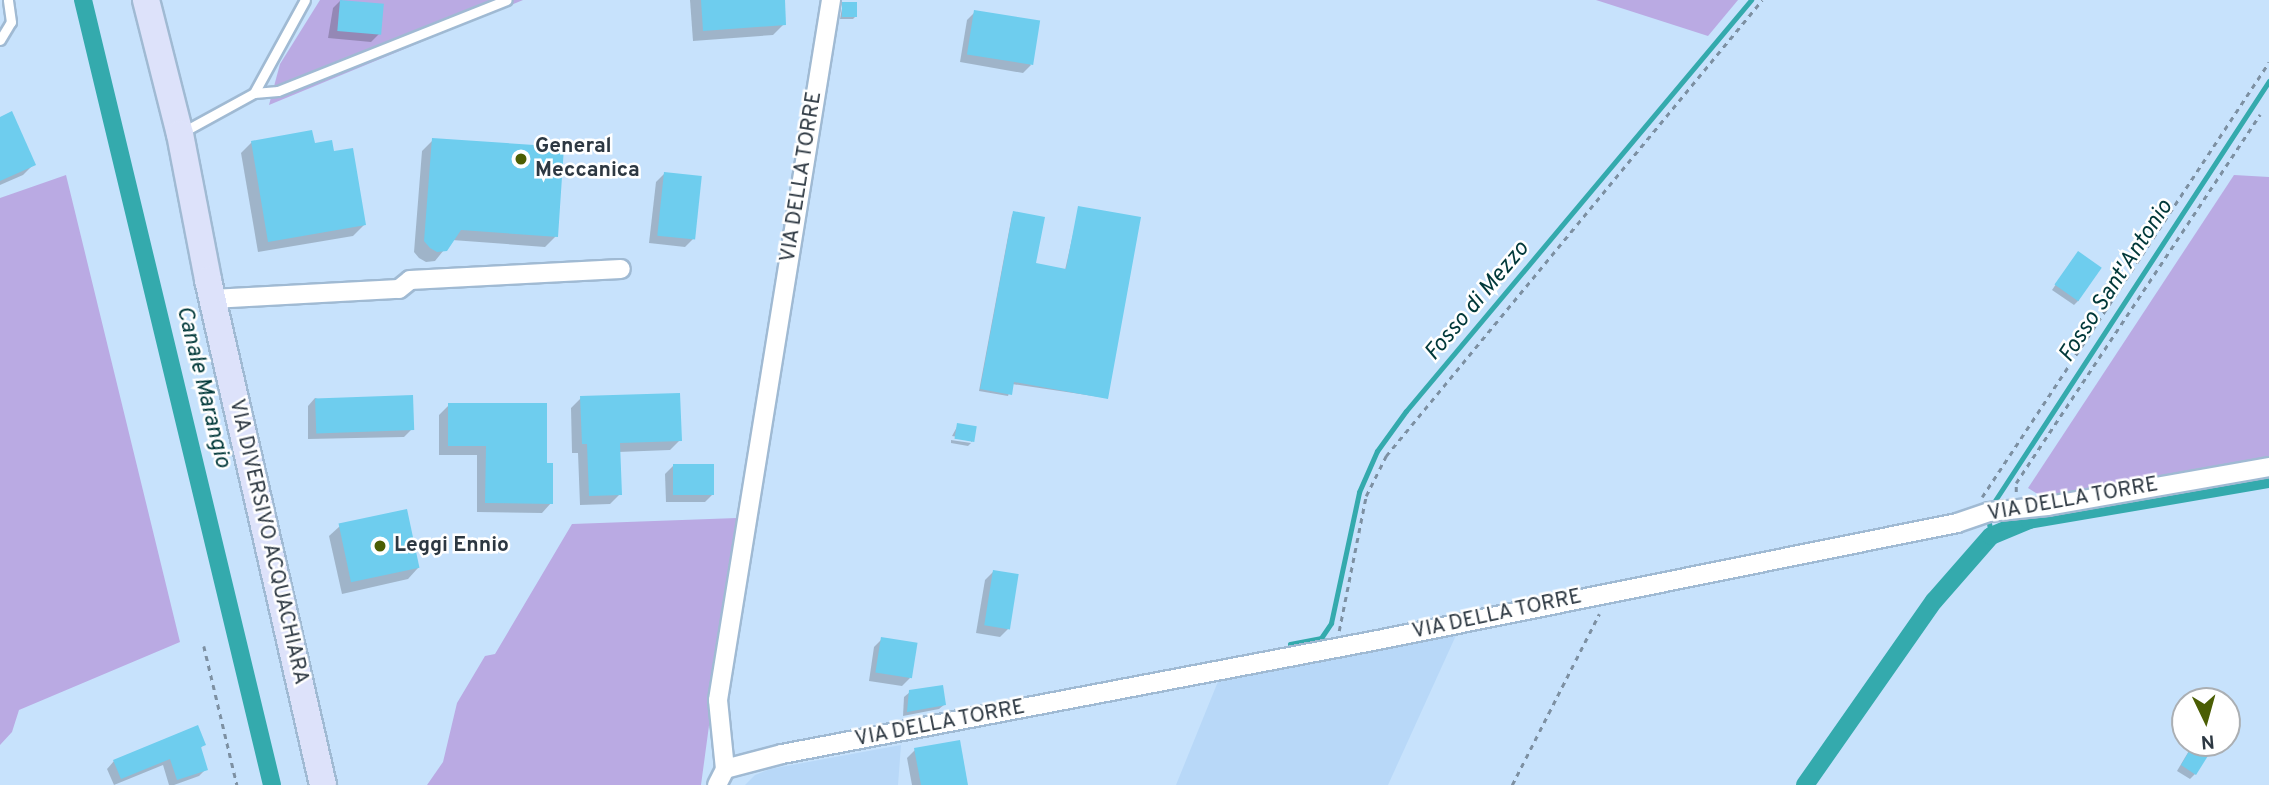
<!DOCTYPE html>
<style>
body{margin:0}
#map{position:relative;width:2269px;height:785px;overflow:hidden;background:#c7e2fc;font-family:Overpass,sans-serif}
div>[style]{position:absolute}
.built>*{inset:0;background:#b8d8f8}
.green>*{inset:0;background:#baaae3}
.shadow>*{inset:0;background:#0003}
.stream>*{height:5px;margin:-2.5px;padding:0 2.5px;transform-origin:2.5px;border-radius:2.5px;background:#34aaad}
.canal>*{height:18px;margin:-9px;padding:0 9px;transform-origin:9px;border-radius:9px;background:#34aaad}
.building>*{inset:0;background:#6ecdee;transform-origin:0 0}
.path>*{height:2.5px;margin-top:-1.25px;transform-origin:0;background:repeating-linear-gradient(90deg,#7d90a2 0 5px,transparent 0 10px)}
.roads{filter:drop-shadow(2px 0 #a0bad3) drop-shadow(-2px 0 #a0bad3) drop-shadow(0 2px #a0bad3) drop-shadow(0 -2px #a0bad3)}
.lane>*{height:9px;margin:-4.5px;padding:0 4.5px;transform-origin:4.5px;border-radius:4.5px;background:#fff}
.street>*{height:18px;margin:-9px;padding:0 9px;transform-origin:9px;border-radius:9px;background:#fff}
.secondary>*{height:26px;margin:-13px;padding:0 13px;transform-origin:13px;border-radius:13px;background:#dde2fa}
.dots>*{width:19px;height:19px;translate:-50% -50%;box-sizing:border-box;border:4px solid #fff;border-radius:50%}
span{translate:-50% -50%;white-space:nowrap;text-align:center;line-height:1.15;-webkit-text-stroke:5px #fff;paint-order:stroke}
.poi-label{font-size:21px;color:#2d3842;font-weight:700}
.left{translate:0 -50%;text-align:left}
.street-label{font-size:21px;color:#2d3842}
.water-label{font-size:23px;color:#003839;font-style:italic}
.north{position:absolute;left:2171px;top:687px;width:70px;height:70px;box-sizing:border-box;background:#fff;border:2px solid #abafb3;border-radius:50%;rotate:175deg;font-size:19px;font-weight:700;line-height:28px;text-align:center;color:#2d3842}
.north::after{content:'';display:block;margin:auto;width:24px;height:32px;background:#4b5e04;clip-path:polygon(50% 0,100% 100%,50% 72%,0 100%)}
</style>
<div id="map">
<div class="built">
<div style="clip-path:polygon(1458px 631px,1388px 785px,1176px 785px,1219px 679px)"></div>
<div style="clip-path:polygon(901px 745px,898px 785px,745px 785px,755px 775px,770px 769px)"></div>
</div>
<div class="green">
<div style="clip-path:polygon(320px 0,523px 0,269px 105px,280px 64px)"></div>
<div style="clip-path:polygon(1596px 0,1738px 0,1708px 36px)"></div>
<div style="clip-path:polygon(66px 175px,180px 642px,19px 710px,12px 732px,0 745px,0 198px)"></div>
<div style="clip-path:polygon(2234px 175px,2269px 177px,2269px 457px,2044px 498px,2028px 488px)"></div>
<div style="clip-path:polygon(737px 518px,701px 785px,427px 785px,443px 762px,457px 703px,485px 656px,495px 654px,572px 524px)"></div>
</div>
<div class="shadow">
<div style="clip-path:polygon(341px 0,379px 34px,371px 42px,328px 38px,333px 8px)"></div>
<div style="clip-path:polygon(690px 0,783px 0,784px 24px,773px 35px,693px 41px)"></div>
<div style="clip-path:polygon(843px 3px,855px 17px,853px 19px,840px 19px)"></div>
<div style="clip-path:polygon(975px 12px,1031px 65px,1023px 73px,960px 62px,967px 20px)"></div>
<div style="clip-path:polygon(0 119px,34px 164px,23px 175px,0 185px)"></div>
<div style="clip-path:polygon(433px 140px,556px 236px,545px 247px,452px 240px,435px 261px,426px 262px,419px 258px,414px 252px,422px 151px)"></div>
<div style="clip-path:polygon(252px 142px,313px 145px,333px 153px,364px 225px,353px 236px,258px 252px,241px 153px)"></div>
<div style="clip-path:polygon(664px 174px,693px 239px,685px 247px,649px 243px,656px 182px)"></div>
<div style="clip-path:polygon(1079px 208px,1107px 398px,1012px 384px,1008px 396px,979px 391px,1012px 215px,1014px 213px,1034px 264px,1065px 270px)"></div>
<div style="clip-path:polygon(2073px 259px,2079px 300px,2074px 305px,2052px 290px)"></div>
<div style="clip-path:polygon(315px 398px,412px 429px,404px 437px,308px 439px,308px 406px)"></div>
<div style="clip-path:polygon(581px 398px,680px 440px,670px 450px,618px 452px,620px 494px,610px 504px,580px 505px,578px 453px,572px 453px,571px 408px)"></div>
<div style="clip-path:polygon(449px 405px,545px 465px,551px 503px,542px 513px,477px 512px,477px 455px,439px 455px,439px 415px)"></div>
<div style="clip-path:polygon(958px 425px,973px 441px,971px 442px,971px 439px,952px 436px)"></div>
<div style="clip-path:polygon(951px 440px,971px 443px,968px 446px,951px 443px)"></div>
<div style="clip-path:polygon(673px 466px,713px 494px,705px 502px,666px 502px,665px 474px)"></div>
<div style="clip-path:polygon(340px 526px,418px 568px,408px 579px,342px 594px,329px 536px)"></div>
<div style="clip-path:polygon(993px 572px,1008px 629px,1000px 637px,976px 633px,985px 580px)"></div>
<div style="clip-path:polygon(882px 639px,910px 678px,902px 686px,869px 681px,874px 647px)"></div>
<div style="clip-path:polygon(910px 692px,945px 704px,939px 709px,903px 716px,904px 697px)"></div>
<div style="clip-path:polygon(2204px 743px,2195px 774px,2190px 779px,2177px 771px,2193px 744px)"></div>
<div style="clip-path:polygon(204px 744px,200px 749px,206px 769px,199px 776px,174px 785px,169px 785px,163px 765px,114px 785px,107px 769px,114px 761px)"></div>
<div style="clip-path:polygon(915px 750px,966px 785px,912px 785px,907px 758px)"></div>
</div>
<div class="stream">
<div style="left:1994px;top:502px;width:503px;rotate:-56.85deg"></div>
<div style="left:1989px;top:523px;width:13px;rotate:81deg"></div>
<div style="left:1290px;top:644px;width:32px;rotate:-11deg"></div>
<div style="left:1321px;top:638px;width:18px;rotate:-56deg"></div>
<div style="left:1331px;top:623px;width:134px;rotate:-77.9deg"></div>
<div style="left:1359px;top:492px;width:45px;rotate:-66.3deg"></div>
<div style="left:1377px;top:451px;width:49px;rotate:-54.1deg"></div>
<div style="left:1406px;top:411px;width:537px;rotate:-49.99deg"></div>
</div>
<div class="canal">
<div style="left:83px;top:0;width:807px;rotate:76.46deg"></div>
<div style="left:1805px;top:785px;width:225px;rotate:-55deg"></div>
<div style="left:1934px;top:601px;width:86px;rotate:-48.8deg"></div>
<div style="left:1991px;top:536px;width:41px;rotate:-22.8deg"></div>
<div style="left:2029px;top:520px;width:243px;rotate:-9.7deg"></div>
</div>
<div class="building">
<div style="left:340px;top:0;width:44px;height:31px;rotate:5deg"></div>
<div style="clip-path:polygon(701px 0,785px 0,786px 25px,703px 31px)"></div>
<div style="left:842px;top:2px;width:15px;height:15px"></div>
<div style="left:974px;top:10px;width:67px;height:45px;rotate:9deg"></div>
<div style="clip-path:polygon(12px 111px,36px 165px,0 181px,0 117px)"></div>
<div style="clip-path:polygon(312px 130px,315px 143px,332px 140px,334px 151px,353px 148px,366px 225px,268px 242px,251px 141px)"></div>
<div style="clip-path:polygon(432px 138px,564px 147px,558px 237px,461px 230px,447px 251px,437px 252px,430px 248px,424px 241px)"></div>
<div style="left:664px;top:172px;width:38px;height:64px;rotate:6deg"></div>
<div style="clip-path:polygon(1078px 206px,1141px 217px,1108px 399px,1014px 382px,1012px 395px,980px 389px,1013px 211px,1045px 217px,1036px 263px,1066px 269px)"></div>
<div style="left:2078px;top:251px;width:29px;height:41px;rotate:35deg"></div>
<div style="clip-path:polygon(680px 393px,682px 441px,620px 443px,622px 495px,589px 496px,587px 444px,582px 444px,580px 396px)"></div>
<div style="left:413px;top:395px;width:35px;height:98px;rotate:88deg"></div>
<div style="clip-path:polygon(448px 403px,547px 403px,547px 463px,553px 463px,553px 504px,485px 503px,486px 446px,448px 446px)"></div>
<div style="left:957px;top:423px;width:20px;height:16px;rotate:9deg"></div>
<div style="left:673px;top:464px;width:41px;height:31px"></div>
<div style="left:407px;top:509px;width:60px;height:70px;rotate:78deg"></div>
<div style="left:993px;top:570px;width:26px;height:56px;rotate:9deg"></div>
<div style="left:881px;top:637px;width:37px;height:36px;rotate:9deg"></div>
<div style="clip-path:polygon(943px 685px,946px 705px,907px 712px,909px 690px)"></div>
<div style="clip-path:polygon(198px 725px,206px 745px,201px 747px,208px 770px,177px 780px,170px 759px,121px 779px,113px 760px)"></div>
<div style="clip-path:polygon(960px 740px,968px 785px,921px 785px,914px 748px)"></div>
<div style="clip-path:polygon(2194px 743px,2216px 743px,2196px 775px,2181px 765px)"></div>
</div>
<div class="path">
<div style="left:2016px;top:492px;width:9px;rotate:-90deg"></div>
<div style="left:2016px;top:483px;width:442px;rotate:-56.5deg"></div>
<div style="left:1982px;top:497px;width:521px;rotate:-56.58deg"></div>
<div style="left:1339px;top:631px;width:138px;rotate:-78.7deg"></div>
<div style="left:1366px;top:496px;width:45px;rotate:-63.4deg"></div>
<div style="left:1386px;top:456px;width:591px;rotate:-50.49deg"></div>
<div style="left:204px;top:646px;width:143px;rotate:76.6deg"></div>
<div style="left:1512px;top:785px;width:192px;rotate:-63deg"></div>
</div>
<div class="roads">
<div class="lane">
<div style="left:0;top:40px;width:21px;rotate:-59deg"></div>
<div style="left:11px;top:22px;width:22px;rotate:-98deg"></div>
<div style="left:254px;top:93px;width:24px;rotate:-5deg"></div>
<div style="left:278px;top:91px;width:246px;rotate:-21.7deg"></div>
<div style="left:181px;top:133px;width:83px;rotate:-28.7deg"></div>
<div style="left:254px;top:93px;width:106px;rotate:-61.3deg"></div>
</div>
<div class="street">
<div style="left:212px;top:299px;width:187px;rotate:-3.1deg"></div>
<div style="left:399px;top:289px;width:14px;rotate:-39deg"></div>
<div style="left:410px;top:280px;width:211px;rotate:-3deg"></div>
<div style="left:725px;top:769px;width:69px;rotate:-95.8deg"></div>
<div style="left:718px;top:700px;width:709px;rotate:-80.83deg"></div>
<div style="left:717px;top:785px;width:18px;rotate:-63deg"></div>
<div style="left:725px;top:769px;width:59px;rotate:-14.7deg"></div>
<div style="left:782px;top:754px;width:607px;rotate:-10.83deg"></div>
<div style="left:1378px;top:640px;width:591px;rotate:-11.42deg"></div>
<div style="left:1957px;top:523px;width:34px;rotate:-19deg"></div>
<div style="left:1989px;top:512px;width:59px;rotate:-5.8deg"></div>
<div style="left:2048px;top:506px;width:224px;rotate:-10deg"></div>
</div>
<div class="secondary">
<div style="left:146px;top:0;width:138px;rotate:75.8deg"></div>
<div style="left:180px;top:134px;width:149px;rotate:79.1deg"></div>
<div style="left:208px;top:280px;width:518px;rotate:77.17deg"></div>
</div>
</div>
<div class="dots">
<div style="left:521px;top:159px;background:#4b5e04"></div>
<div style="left:380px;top:546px;background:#4b5e04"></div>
</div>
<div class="poi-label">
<span class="left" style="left:535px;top:159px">General<br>Meccanica</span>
<span class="left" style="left:394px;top:546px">Leggi Ennio</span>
</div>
<div class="street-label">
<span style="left:802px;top:177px;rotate:-81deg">VIA DELLA TORRE</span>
<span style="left:2073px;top:500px;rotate:-10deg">VIA DELLA TORRE</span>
<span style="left:268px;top:542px;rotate:77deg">VIA DIVERSIVO ACQUACHIARA</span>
<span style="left:1497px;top:615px;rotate:-12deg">VIA DELLA TORRE</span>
<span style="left:940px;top:724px;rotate:-11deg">VIA DELLA TORRE</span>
</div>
<div class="water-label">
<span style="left:2117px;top:282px;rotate:-57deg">Fosso Sant'Antonio</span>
<span style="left:1478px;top:302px;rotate:-50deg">Fosso di Mezzo</span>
<span style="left:202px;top:387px;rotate:76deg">Canale Marangio</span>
</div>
<div class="north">N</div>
</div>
